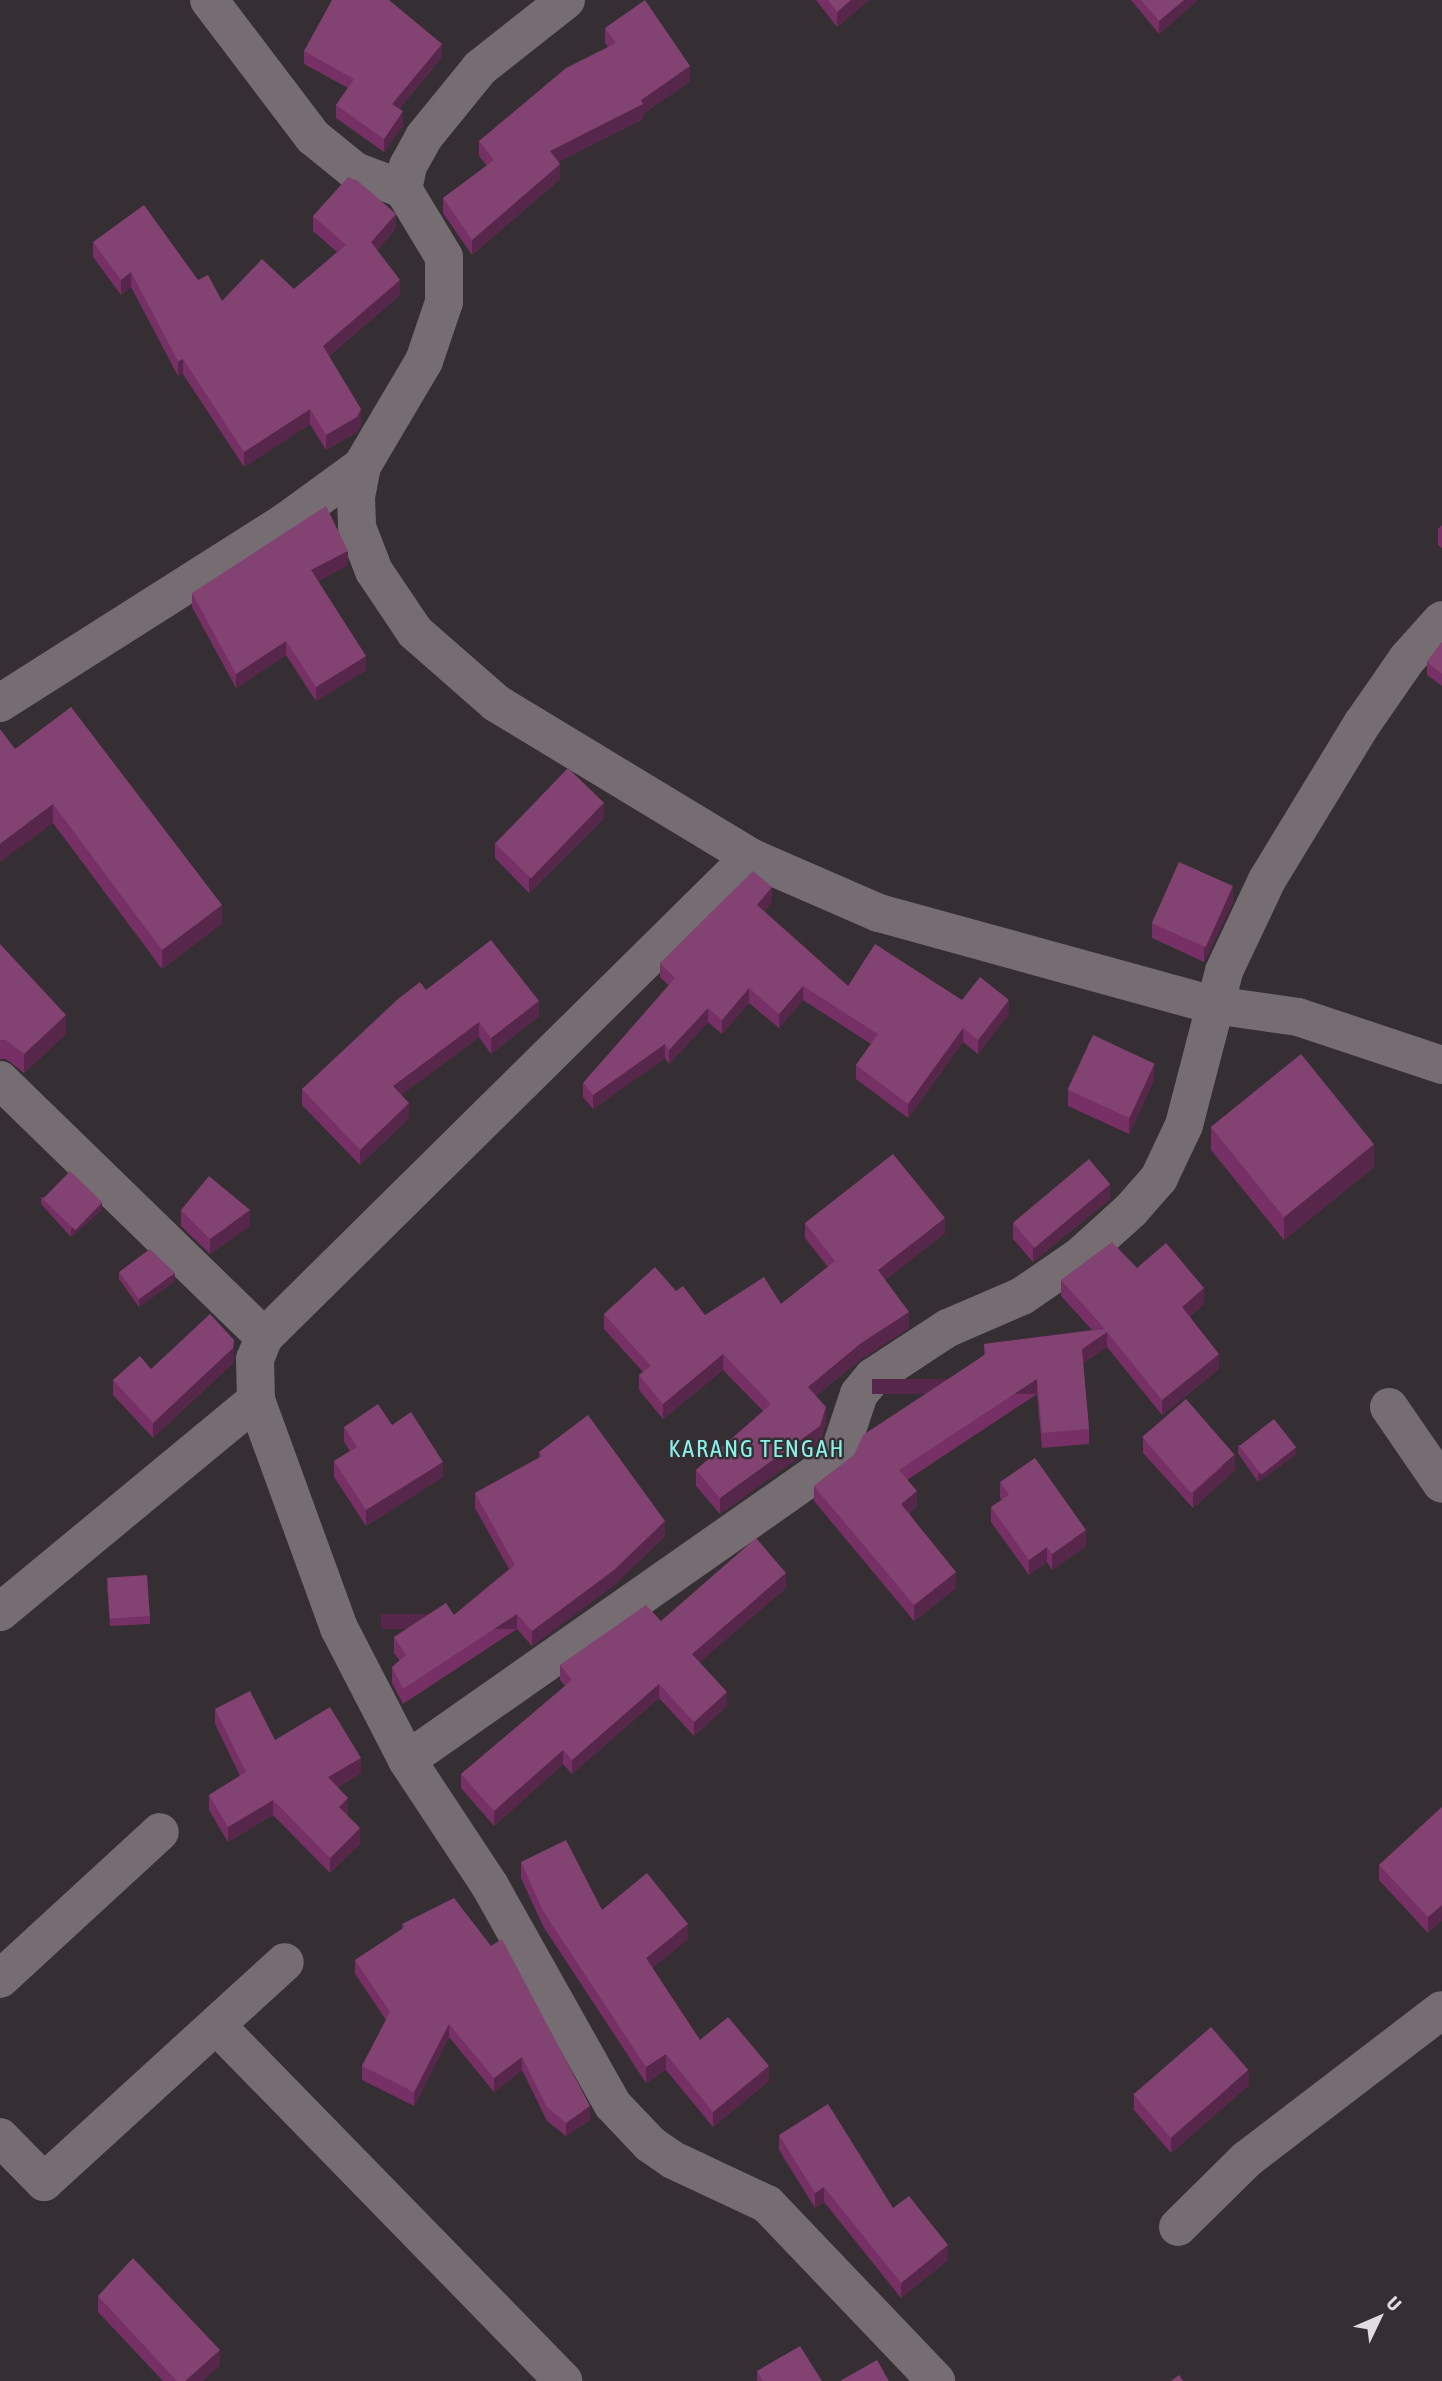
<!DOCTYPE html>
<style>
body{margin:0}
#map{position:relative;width:1442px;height:2381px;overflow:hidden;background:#352e32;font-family:"Asap Condensed",sans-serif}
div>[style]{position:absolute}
.minor>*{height:38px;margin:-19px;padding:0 19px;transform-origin:19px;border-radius:19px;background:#756d72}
.wall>*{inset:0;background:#763065}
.shaded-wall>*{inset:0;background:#57274b;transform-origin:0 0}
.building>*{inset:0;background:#824272;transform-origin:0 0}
span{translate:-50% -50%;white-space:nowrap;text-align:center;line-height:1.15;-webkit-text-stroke:5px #352e32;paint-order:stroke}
.quarter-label{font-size:24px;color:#88f3ea;letter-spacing:2px}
.north{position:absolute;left:1344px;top:2283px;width:70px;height:70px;-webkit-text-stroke:5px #352e32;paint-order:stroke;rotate:46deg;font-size:19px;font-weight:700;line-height:28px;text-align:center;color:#e1dcdf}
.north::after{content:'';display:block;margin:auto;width:24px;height:32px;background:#e1dcdf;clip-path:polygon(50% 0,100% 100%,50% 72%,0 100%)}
</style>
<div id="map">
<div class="minor">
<div style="left:209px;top:0;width:172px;rotate:52.8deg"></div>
<div style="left:313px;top:137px;width:54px;rotate:39deg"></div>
<div style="left:355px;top:171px;width:51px;rotate:20.6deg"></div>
<div style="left:566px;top:0;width:110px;rotate:141.7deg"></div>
<div style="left:480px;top:68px;width:89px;rotate:129.1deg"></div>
<div style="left:424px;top:137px;width:33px;rotate:119deg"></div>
<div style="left:408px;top:166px;width:24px;rotate:102deg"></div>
<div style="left:403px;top:189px;width:79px;rotate:58.9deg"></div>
<div style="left:444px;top:257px;width:45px;rotate:90deg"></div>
<div style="left:444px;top:302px;width:62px;rotate:108.7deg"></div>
<div style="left:424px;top:361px;width:122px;rotate:120.6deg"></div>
<div style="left:362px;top:466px;width:32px;rotate:101deg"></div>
<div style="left:356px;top:497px;width:30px;rotate:88deg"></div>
<div style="left:357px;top:527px;width:47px;rotate:68.9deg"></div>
<div style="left:374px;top:571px;width:73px;rotate:56.1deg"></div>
<div style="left:415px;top:632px;width:108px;rotate:41.2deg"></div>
<div style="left:496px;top:703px;width:297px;rotate:31.2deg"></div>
<div style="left:750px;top:857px;width:141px;rotate:23.5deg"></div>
<div style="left:879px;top:913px;width:347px;rotate:15.4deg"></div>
<div style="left:1214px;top:1005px;width:85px;rotate:8.1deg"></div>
<div style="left:1298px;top:1017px;width:152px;rotate:18.4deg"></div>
<div style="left:0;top:703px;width:338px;rotate:-32.4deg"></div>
<div style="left:285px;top:522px;width:95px;rotate:-36deg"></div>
<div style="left:0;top:1080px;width:368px;rotate:44.2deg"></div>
<div style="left:264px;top:1337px;width:24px;rotate:112deg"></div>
<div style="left:255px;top:1359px;width:41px;rotate:88.6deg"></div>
<div style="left:256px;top:1400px;width:243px;rotate:70deg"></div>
<div style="left:339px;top:1628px;width:148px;rotate:62.7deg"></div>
<div style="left:407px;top:1760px;width:151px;rotate:56.6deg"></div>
<div style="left:490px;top:1886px;width:251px;rotate:60.7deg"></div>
<div style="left:613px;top:2105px;width:54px;rotate:46.5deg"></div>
<div style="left:650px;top:2144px;width:28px;rotate:35deg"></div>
<div style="left:673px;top:2160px;width:104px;rotate:25.1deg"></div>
<div style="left:767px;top:2204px;width:245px;rotate:46.3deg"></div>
<div style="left:264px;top:1337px;width:683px;rotate:-44.64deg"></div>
<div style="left:1389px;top:1407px;width:93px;rotate:55.5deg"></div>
<div style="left:0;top:1612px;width:332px;rotate:-39.6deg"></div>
<div style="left:407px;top:1760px;width:505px;rotate:-35.01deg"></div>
<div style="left:821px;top:1470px;width:24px;rotate:-42deg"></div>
<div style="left:839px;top:1454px;width:63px;rotate:-71.6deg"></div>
<div style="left:859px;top:1394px;width:22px;rotate:-51deg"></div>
<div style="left:873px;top:1377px;width:90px;rotate:-33.2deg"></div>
<div style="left:948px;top:1328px;width:81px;rotate:-23.4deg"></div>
<div style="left:1022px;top:1296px;width:69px;rotate:-34.4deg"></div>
<div style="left:1079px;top:1257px;width:70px;rotate:-42.1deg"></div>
<div style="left:1131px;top:1210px;width:43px;rotate:-48.8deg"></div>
<div style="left:1159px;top:1178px;width:59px;rotate:-64.7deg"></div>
<div style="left:1184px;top:1125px;width:159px;rotate:-75.4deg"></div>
<div style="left:1224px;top:971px;width:101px;rotate:-64.7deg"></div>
<div style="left:1267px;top:880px;width:183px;rotate:-58.7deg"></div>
<div style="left:1362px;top:724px;width:79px;rotate:-55.3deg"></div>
<div style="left:1407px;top:659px;width:52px;rotate:-48.1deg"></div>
<div style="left:0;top:1979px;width:217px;rotate:-42.6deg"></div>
<div style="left:217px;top:2026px;width:496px;rotate:45.7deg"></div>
<div style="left:0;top:2137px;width:63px;rotate:45.6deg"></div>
<div style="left:44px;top:2182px;width:326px;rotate:-42.4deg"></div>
<div style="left:1178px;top:2227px;width:97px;rotate:-44.6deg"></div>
<div style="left:1247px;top:2159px;width:245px;rotate:-37.4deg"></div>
</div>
<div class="wall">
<div style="clip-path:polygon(816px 0,869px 0,837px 27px)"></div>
<div style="clip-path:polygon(1131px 0,1198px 0,1159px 34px)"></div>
<div style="clip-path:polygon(605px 28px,690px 81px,643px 114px,643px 119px,558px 162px,560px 179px,472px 255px,443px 213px,443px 198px,487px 166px,479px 156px,479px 141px,608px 47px,605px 43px)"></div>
<div style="clip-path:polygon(304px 51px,442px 57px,399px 109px,403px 125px,384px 152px,336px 118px,336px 105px,348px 88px,304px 64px)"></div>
<div style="clip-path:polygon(313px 216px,396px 228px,377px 250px,400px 295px,329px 356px,361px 424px,357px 432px,326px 450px,310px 424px,244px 467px,183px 374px,178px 376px,131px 287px,121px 295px,93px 257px,93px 242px,198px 280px,222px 301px,294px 289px,337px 252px,313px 231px)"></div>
<div style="clip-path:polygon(1442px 525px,1442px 548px,1438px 545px,1438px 529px)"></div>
<div style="clip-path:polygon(348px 565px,318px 581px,366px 670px,316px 701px,286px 655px,236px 688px,192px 607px,192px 593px)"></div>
<div style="clip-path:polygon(1442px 642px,1442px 686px,1427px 675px,1427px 662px)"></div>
<div style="clip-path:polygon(15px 749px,222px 923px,162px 969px,53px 823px)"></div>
<div style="clip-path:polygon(604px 818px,529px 893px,495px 858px,495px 843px)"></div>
<div style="clip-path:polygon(772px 901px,764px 911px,848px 986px,962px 1000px,1009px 1014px,978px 1054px,963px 1042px,908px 1118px,856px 1079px,856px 1065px,871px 1044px,803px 1000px,779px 1028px,749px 1003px,722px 1034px,708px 1022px,669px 1064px,665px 1058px,593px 1109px,583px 1097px,583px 1083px,669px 986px,660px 977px,660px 963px)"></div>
<div style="clip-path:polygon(1233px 902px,1204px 962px,1152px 938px,1152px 923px)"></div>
<div style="clip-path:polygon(0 944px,66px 1034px,24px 1073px,6px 1059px,0 1059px)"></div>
<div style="clip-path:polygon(426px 990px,539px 1016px,491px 1054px,479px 1037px,401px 1095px,409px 1118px,360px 1165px,302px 1105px,302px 1089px)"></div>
<div style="clip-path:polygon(1154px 1080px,1129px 1134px,1068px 1106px,1068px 1090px)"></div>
<div style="clip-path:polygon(1211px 1127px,1374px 1167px,1284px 1240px,1211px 1150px)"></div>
<div style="clip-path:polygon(41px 1197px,102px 1210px,71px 1237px,41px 1204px)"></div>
<div style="clip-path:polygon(1110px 1199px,1033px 1262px,1013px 1239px,1013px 1223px)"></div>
<div style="clip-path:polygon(181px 1210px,250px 1226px,210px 1254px,181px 1226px)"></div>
<div style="clip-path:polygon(805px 1223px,945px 1233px,885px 1280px,909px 1328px,861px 1359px,816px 1396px,826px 1423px,820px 1442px,720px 1514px,696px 1486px,696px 1470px,763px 1411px,723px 1370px,663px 1419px,639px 1390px,639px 1375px,643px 1372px,604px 1329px,604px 1314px,676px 1291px,705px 1315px,781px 1304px,828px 1267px,805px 1238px)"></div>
<div style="clip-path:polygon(1137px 1268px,1204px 1304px,1190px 1316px,1219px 1369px,1162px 1415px,1107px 1347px,1083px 1363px,1089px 1429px,1089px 1444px,1042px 1448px,1037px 1394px,907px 1480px,917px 1506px,909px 1513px,956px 1588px,914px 1621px,814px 1501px,814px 1486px,984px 1355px,984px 1344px,1092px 1330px,1061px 1296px,1061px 1280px)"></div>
<div style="clip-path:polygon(119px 1272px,175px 1281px,139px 1307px,119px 1279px)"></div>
<div style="clip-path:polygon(234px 1355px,233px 1363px,153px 1438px,113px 1395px,113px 1380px,151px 1369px)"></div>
<div style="clip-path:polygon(392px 1425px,443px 1477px,366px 1526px,334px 1477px,334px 1461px,350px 1451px,344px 1442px,344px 1427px)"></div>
<div style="clip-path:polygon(1143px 1438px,1235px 1470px,1193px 1508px,1143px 1453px)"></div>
<div style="clip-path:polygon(1238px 1445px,1296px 1454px,1258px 1482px,1238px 1453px)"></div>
<div style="clip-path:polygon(539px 1452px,665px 1536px,614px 1585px,532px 1646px,517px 1629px,403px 1704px,392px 1683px,392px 1667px,400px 1661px,394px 1653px,394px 1637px,454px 1615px,509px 1569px,475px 1508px,475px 1493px,539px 1458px)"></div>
<div style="clip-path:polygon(1000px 1482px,1086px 1546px,1052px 1570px,1047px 1562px,1029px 1575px,991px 1522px,991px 1507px,1002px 1500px,1000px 1498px)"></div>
<div style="clip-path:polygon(107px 1585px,150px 1616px,150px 1624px,110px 1626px)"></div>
<div style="clip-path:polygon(786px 1588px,699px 1662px,727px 1706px,694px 1736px,659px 1698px,572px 1774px,563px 1764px,494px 1826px,461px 1788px,461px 1774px,565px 1686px,560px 1680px,560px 1665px)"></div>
<div style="clip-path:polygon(215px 1709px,275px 1740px,361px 1773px,338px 1787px,348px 1813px,347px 1815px,360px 1844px,330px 1873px,273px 1815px,228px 1842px,209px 1810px,209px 1795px,240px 1776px,215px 1724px)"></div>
<div style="clip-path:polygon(1442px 1807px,1442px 1920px,1428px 1933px,1379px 1880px,1379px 1865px)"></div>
<div style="clip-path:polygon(521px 1862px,602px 1910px,688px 1939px,652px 1968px,700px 2040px,769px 2081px,713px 2127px,666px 2070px,646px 2083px,543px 1926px,521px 1878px)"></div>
<div style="clip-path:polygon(402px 1924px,590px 2120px,566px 2136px,547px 2121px,522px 2070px,494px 2092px,449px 2037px,414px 2106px,362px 2080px,362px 2066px,386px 2020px,355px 1974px,355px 1960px,402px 1929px)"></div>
<div style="clip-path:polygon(1249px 2085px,1171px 2153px,1134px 2110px,1134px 2095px)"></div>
<div style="clip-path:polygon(779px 2135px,893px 2208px,948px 2260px,901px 2298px,824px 2202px,815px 2208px,779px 2150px)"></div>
<div style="clip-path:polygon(98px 2296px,220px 2365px,202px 2381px,163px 2381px,98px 2312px)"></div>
<div style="clip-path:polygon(757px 2371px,822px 2381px,757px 2381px)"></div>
</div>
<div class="shaded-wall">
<div style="clip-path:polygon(851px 0,869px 0,837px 27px,837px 12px)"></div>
<div style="clip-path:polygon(1184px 0,1198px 0,1159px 34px,1159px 21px)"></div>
<div style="clip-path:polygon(442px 44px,442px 57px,392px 117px,392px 104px)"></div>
<div style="clip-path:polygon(690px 66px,690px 81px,643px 114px,643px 119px,550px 166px,550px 151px,641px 100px)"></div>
<div style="clip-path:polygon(403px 111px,403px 125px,384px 152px,384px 139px)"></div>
<div style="clip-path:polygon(560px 164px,560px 179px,472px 255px,472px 240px)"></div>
<div style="clip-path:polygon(396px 214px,396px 228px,371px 256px,371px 242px)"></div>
<div style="clip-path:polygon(131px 272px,131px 287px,121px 295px,121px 280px)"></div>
<div style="clip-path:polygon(400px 280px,400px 295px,323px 361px,323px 346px)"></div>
<div style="clip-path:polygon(183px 359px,183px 374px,178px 376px,178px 361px)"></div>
<div style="clip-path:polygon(310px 409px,310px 424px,244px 467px,244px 452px)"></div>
<div style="clip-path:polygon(361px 409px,361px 424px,357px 432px,326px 450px,326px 435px)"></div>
<div style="clip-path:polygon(348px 551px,348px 565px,311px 584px,311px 570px)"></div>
<div style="clip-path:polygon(286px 641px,286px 655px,236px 688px,236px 674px)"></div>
<div style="clip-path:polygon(366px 656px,366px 670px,316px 701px,316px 687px)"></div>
<div style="clip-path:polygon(604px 803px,604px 818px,529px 893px,529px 878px)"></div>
<div style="clip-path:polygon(53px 804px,53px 823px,0 862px,0 844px)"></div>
<div style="clip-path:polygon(1233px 886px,1233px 902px,1204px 962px,1204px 947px)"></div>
<div style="clip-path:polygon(772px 887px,772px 901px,757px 919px,757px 905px)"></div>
<div style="clip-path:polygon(222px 905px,222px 923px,162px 969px,162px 950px)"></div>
<div style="clip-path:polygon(803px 986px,803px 1000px,779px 1028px,779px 1014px)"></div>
<div style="clip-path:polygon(749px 988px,749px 1003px,722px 1034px,722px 1020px)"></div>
<div style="clip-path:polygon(1009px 1000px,1009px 1014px,978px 1054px,978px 1040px)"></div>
<div style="clip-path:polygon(539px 1001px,539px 1016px,491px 1054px,491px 1038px)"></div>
<div style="clip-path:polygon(708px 1008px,708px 1022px,669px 1064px,669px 1050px)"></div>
<div style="clip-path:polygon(66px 1015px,66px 1034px,24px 1073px,24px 1054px)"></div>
<div style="clip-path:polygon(479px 1022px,479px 1037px,393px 1101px,393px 1086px)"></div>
<div style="clip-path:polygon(963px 1028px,963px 1042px,908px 1118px,908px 1104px)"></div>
<div style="clip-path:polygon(665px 1044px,665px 1058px,593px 1109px,593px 1095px)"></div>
<div style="clip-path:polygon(1154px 1064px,1154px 1080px,1129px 1134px,1129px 1119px)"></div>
<div style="clip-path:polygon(409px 1103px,409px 1118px,360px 1165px,360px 1150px)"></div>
<div style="clip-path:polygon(1374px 1144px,1374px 1167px,1284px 1240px,1284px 1217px)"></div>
<div style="clip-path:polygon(1110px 1184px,1110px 1199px,1033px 1262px,1033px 1247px)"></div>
<div style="clip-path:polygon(102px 1202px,102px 1210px,71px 1237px,71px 1229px)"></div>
<div style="clip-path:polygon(250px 1210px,250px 1226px,210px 1254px,210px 1239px)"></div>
<div style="clip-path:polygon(945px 1218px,945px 1233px,878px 1286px,878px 1270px)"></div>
<div style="clip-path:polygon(175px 1273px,175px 1281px,139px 1307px,139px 1299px)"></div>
<div style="clip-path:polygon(1204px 1288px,1204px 1304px,1182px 1322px,1182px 1307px)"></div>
<div style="clip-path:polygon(909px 1312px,909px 1328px,861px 1359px,808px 1403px,808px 1387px,861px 1343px)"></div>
<div style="clip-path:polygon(1107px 1332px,1107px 1347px,1082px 1364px,1082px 1349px)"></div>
<div style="clip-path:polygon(234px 1340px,233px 1363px,153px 1438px,153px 1423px)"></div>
<div style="clip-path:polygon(723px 1354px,723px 1370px,663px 1419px,663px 1404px)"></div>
<div style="clip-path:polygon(1219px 1354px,1219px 1369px,1162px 1415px,1162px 1400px)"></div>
<div style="left:1037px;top:1379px;width:15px;height:165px;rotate:90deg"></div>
<div style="clip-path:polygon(826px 1407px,826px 1423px,820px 1442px,720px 1514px,720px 1498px)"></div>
<div style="clip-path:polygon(1296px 1447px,1296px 1454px,1258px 1482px,1258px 1474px)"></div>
<div style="clip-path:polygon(1235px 1455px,1235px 1470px,1193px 1508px,1193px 1493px)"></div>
<div style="clip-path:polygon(443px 1462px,443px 1477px,366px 1526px,366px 1510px)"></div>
<div style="clip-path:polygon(917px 1491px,917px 1506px,901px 1519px,901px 1504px)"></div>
<div style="clip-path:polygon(665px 1521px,665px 1536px,614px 1585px,532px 1646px,532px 1631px)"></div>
<div style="clip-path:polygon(1086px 1530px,1086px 1546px,1052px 1570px,1052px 1554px)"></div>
<div style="clip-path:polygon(1047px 1547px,1047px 1562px,1029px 1575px,1029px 1560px)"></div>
<div style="clip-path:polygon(956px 1572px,956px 1588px,914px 1621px,914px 1605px)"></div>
<div style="clip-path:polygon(786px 1573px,786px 1588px,692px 1669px,692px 1654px)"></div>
<div style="left:517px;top:1614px;width:15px;height:136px;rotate:90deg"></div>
<div style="clip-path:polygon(659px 1684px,659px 1698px,572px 1774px,572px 1760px)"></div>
<div style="clip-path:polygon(727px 1692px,727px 1706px,694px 1736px,694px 1722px)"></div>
<div style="clip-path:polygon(563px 1750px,563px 1764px,494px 1826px,494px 1811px)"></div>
<div style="clip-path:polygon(361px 1758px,361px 1773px,328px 1792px,328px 1777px)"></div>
<div style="clip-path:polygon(348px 1798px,348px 1813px,339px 1822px,339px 1807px)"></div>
<div style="clip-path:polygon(273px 1800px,273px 1815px,228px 1842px,228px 1827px)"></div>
<div style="clip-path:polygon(360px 1828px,360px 1844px,330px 1873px,330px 1858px)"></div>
<div style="clip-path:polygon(1442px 1905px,1442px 1920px,1428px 1933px,1428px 1917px)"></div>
<div style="clip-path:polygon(688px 1924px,688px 1939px,646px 1973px,646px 1958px)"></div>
<div style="clip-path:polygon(449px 2024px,449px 2037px,414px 2106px,414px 2092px)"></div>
<div style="clip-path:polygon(666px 2054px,666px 2070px,646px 2083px,646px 2067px)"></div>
<div style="clip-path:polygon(522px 2057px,522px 2070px,494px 2092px,494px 2078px)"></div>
<div style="clip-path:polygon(769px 2066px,769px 2081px,713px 2127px,713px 2112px)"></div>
<div style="clip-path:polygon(1249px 2070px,1249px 2085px,1171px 2153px,1171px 2138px)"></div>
<div style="clip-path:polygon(590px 2106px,590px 2120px,566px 2136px,566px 2123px)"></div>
<div style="clip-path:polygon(824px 2187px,824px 2202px,815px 2208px,815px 2193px)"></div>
<div style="clip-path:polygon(948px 2245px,948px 2260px,901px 2298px,901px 2283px)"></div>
<div style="clip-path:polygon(220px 2350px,220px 2365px,202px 2381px,185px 2381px)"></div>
</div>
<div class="building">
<div style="clip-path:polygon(332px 0,389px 0,442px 44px,392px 104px,403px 111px,384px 139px,336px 105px,354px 79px,304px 51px)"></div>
<div style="clip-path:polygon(645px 0,690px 66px,641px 100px,643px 104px,550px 151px,560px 164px,472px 240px,443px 198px,494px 160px,479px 141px,566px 68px,616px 43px,605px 28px)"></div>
<div style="clip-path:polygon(828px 0,851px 0,837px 12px)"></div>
<div style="clip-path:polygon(1141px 0,1184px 0,1159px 21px)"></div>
<div style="clip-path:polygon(348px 177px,358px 181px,396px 214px,371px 242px,400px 280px,323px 346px,361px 409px,357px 417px,326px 435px,310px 409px,244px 452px,183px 359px,178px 361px,131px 272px,121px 280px,93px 242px,144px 205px,198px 280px,208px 275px,222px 301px,262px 259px,294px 289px,346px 245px,313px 216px)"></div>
<div style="clip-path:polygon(326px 506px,348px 551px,311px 570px,366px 656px,316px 687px,286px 641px,236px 674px,192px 593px)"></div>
<div style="clip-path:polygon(1442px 642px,1442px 674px,1427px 662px)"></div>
<div style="clip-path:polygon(71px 707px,222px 905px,162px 950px,53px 804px,0 844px,0 729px,15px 749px)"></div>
<div style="left:568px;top:768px;width:50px;height:105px;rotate:44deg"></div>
<div style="left:1179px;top:862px;width:59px;height:67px;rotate:24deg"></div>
<div style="clip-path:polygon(753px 871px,772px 887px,757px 905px,848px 986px,875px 944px,962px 1000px,980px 977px,1009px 1000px,978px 1040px,963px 1028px,908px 1104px,856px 1065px,878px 1034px,803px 986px,779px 1014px,749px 988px,722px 1020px,708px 1008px,669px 1050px,665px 1044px,593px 1095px,583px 1083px,675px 978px,660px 963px)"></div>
<div style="clip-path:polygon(491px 940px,539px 1001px,491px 1038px,479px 1022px,393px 1086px,409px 1103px,360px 1150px,302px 1089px,398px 999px,420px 982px,426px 990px)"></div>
<div style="clip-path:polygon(0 944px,66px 1015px,24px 1054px,6px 1040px,0 1040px)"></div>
<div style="left:1093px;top:1035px;width:68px;height:60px;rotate:25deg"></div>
<div style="left:1301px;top:1054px;width:116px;height:116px;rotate:51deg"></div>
<div style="clip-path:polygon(893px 1154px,945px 1218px,878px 1270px,909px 1312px,861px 1343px,808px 1387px,826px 1407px,820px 1426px,720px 1498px,696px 1470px,771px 1404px,723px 1354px,663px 1404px,639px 1375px,651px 1366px,604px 1314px,655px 1267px,676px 1291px,683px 1286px,705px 1315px,764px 1277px,781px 1304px,835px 1261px,805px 1223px)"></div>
<div style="left:1089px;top:1159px;width:33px;height:99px;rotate:50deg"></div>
<div style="left:70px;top:1171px;width:45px;height:39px;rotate:44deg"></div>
<div style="clip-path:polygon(209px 1176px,250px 1210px,210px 1239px,181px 1210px)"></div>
<div style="clip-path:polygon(1112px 1242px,1137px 1268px,1166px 1243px,1204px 1288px,1182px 1307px,1219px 1354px,1162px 1400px,1107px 1332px,1082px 1349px,1089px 1429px,1042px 1433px,1037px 1379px,899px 1470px,917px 1491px,901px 1504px,956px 1572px,914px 1605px,814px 1486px,854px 1455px,863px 1435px,986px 1354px,984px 1344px,1105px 1329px,1061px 1280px)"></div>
<div style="clip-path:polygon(150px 1249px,175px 1273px,139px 1299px,119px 1272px)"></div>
<div style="clip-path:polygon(210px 1314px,234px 1340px,233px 1348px,153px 1423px,113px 1380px,140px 1356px,151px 1369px)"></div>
<div style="left:1186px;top:1399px;width:74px;height:58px;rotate:49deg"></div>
<div style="clip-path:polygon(378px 1404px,392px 1425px,411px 1412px,443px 1462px,366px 1510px,334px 1461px,357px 1447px,344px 1427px)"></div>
<div style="clip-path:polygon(588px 1415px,665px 1521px,614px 1570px,532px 1631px,517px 1614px,403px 1689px,392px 1667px,406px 1655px,394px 1637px,446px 1603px,454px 1615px,515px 1565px,475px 1493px,542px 1456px,539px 1452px)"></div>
<div style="left:1274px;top:1419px;width:36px;height:44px;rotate:52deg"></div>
<div style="clip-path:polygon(1035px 1458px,1086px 1530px,1052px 1554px,1047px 1547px,1029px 1560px,991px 1507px,1009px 1495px,1000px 1482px)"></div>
<div style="clip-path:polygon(756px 1538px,786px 1573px,692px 1654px,727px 1692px,694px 1722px,659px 1684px,572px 1760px,563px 1750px,494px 1811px,461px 1774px,572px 1680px,560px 1665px,646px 1605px,661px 1621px)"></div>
<div style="left:147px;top:1575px;width:41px;height:40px;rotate:86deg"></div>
<div style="clip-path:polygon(250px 1691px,275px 1740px,330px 1707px,361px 1758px,328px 1777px,348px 1798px,339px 1807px,360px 1828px,330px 1858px,273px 1800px,228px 1827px,209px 1795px,246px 1772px,215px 1709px)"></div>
<div style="clip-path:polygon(1442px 1807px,1442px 1905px,1428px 1917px,1379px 1865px)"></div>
<div style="clip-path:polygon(566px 1840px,602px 1910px,647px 1873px,688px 1924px,646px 1958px,700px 2040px,728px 2017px,769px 2066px,713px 2112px,666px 2054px,646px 2067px,543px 1911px,521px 1862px)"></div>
<div style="clip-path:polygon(454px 1898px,491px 1946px,502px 1939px,590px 2106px,566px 2123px,547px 2107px,522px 2057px,494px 2078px,449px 2024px,414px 2092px,362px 2066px,390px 2012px,355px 1960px,405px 1927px,402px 1924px)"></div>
<div style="left:1211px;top:2027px;width:57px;height:103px;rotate:49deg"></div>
<div style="clip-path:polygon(828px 2104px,893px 2208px,909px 2196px,948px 2245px,901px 2283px,824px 2187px,815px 2193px,779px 2135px)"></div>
<div style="clip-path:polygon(133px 2258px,220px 2350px,185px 2381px,177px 2381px,98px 2296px)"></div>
<div style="clip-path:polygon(800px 2346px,822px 2381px,763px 2381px,757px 2371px)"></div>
<div style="clip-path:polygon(877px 2360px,889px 2381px,840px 2381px)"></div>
<div style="clip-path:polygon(1179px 2375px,1183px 2381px,1171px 2381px)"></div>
</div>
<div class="quarter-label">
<span style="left:757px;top:1449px">KARANG TENGAH</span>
</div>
<div class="north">U</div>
</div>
